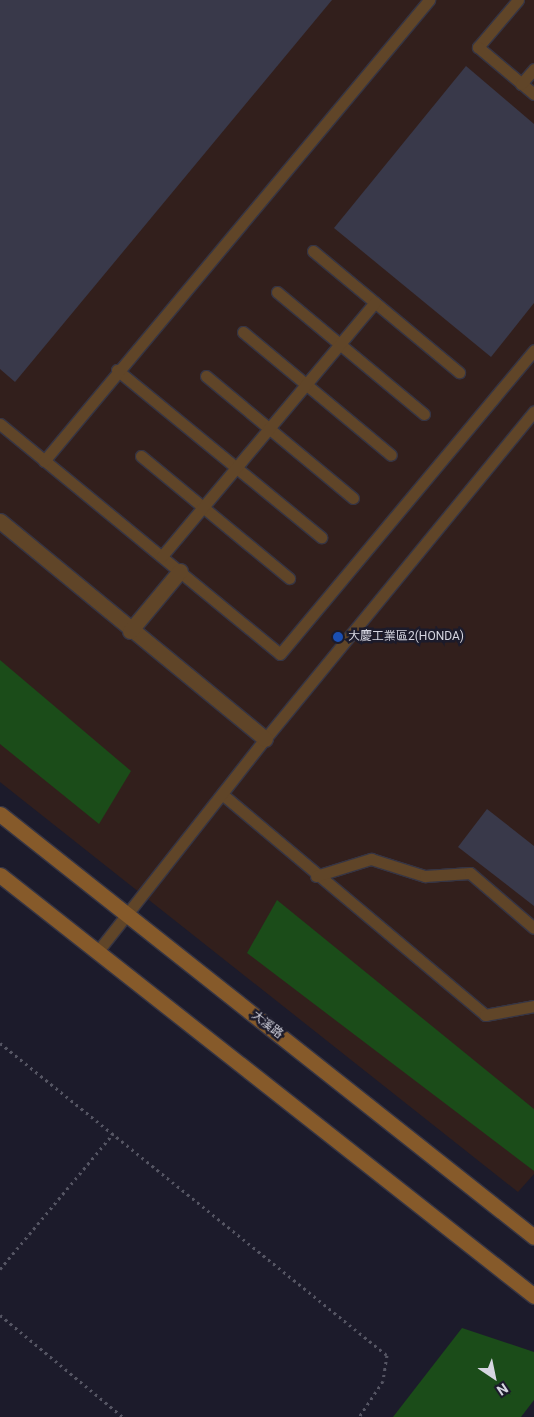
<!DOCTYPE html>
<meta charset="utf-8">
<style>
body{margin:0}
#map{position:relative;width:534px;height:1417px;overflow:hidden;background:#1c1b2b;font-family:Roboto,"Noto Sans TC",sans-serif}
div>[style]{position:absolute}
.industrial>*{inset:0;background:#321f1c}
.green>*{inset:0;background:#1b4c19}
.building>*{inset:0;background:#39394a}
.path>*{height:3px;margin-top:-1.5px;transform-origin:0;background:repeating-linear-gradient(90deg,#555563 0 2.5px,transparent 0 6.5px)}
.roads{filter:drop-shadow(1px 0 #363544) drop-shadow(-1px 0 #363544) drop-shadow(0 1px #363544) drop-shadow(0 -1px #363544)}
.service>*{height:11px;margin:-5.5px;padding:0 5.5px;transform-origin:5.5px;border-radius:5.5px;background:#604528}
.minor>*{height:15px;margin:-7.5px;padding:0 7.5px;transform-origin:7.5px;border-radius:7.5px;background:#604528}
.secondary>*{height:15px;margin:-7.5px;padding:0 7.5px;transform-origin:7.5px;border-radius:7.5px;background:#865a2a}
.dots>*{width:14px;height:14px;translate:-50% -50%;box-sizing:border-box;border:2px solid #1c1b2b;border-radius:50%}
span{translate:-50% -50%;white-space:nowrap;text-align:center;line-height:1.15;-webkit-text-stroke:5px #1c1b2b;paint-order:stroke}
.poi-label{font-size:12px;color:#d6d6e1}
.left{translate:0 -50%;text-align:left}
.street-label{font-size:12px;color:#d6d6e1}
.north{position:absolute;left:469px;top:1352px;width:50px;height:50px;-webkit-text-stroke:4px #1c1b2b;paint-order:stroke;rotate:146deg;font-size:14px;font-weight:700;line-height:20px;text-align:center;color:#d6d6e1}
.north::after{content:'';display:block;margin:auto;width:18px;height:22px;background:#d6d6e1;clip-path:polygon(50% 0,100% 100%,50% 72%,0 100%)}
</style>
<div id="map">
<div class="industrial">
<div style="clip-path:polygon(0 0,534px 0,534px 1174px,518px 1192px,0 782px)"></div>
</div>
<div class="green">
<div style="clip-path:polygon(0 660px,131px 771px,99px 824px,0 744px)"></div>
<div style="clip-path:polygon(277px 900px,534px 1109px,534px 1171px,247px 953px)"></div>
<div style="clip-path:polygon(462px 1328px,534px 1352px,534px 1400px,521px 1417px,393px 1417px)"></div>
</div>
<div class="building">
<div style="clip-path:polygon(0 0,332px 0,15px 382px,0 369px)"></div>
<div style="clip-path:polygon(466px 66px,534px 124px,534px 303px,491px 357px,334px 228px)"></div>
<div style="clip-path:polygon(487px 809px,534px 846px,534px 906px,458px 847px)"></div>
</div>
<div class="path">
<div style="left:0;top:1043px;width:497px;rotate:38.9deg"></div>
<div style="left:387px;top:1355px;width:26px;rotate:99deg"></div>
<div style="left:383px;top:1381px;width:43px;rotate:123.7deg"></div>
<div style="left:0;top:1269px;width:176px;rotate:-50.1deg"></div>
<div style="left:0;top:1315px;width:160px;rotate:39.7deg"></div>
</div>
<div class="roads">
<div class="service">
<div style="left:518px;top:0;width:62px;rotate:130.4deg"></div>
<div style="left:478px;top:47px;width:73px;rotate:40deg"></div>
<div style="left:521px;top:84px;width:20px;rotate:-49deg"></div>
<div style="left:313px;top:251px;width:190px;rotate:39.7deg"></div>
<div style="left:277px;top:292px;width:191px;rotate:39.7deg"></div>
<div style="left:243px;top:332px;width:192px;rotate:39.7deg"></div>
<div style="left:117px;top:370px;width:264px;rotate:39.3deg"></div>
<div style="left:206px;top:376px;width:191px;rotate:39.7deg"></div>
<div style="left:0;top:424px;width:362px;rotate:39.4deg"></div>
<div style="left:280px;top:654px;width:396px;rotate:-50.1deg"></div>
<div style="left:141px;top:456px;width:192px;rotate:39.5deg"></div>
<div style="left:44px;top:461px;width:601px;rotate:-50.13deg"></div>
<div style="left:162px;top:556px;width:331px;rotate:-50deg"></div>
<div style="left:222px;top:794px;width:344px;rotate:40deg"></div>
<div style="left:485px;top:1015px;width:50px;rotate:-10.4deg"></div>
<div style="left:316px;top:876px;width:58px;rotate:-17.2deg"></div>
<div style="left:371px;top:859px;width:57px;rotate:17.5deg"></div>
<div style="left:425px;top:876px;width:45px;rotate:-3.8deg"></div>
<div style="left:470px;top:873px;width:84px;rotate:40.7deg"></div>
<div style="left:98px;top:951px;width:270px;rotate:-51.8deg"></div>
<div style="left:265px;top:739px;width:424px;rotate:-50.6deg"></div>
</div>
<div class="minor">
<div style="left:0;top:521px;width:343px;rotate:39.4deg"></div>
<div style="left:130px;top:631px;width:78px;rotate:-50.2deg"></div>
</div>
<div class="secondary">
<div style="left:0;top:814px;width:681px;rotate:38.38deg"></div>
<div style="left:0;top:875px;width:680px;rotate:38.25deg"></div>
</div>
</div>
<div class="dots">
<div style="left:338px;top:637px;background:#1a4fb4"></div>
</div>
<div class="poi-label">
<span class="left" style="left:348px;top:637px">大慶工業區2(HONDA)</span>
</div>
<div class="street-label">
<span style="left:267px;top:1025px;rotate:38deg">大溪路</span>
</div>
<div class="north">N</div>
</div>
